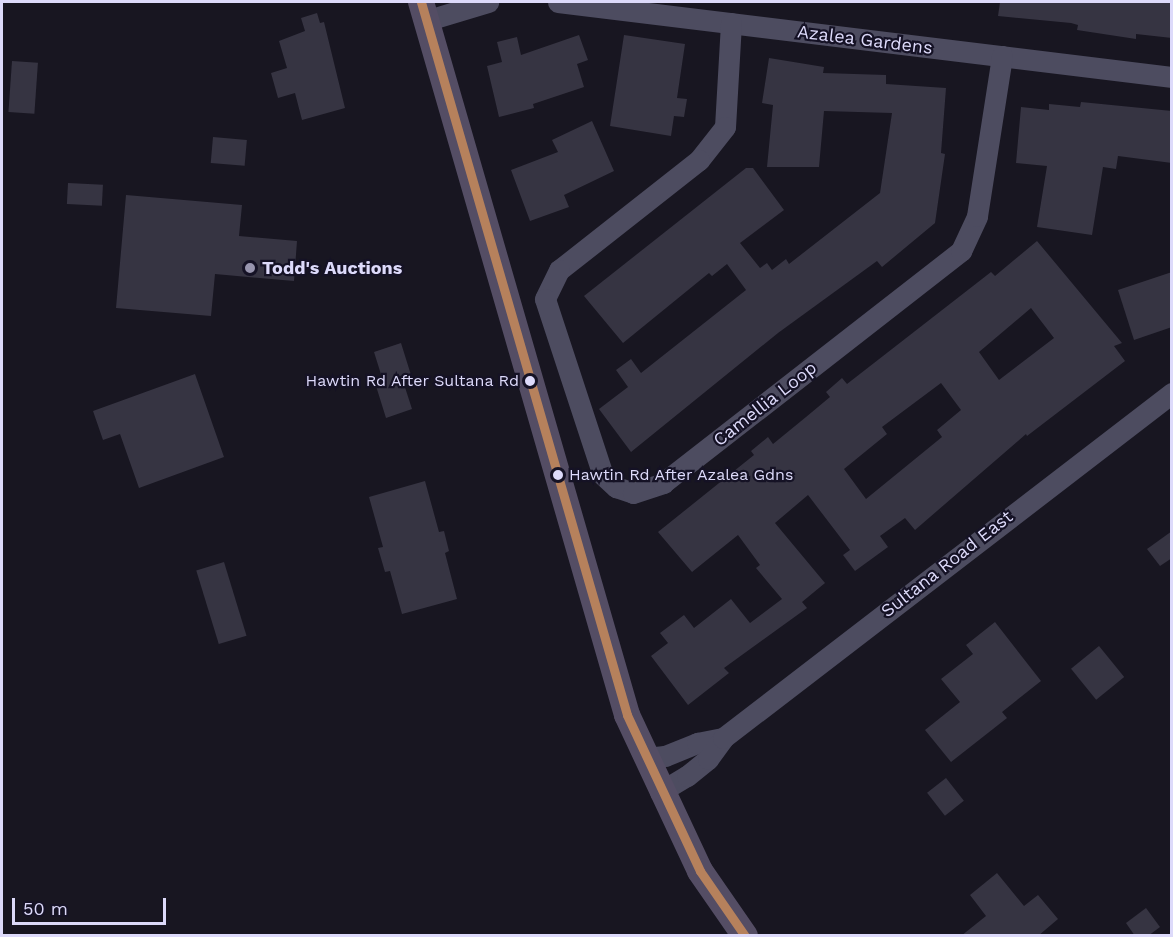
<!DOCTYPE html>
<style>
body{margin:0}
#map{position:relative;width:1173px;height:937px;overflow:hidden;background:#181621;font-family:"Work Sans",sans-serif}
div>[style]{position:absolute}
.building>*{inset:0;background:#363442;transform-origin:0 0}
.minor>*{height:21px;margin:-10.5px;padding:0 10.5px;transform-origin:10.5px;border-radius:10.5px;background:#4d4c60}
.major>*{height:26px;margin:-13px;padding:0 13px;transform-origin:13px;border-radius:13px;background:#544d64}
.bus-1>*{height:9px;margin:-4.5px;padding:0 4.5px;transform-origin:4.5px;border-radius:4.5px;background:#b6815c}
.dots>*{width:16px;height:16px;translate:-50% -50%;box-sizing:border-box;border:3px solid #151225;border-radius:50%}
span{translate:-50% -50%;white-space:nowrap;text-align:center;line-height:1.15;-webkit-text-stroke:4.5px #151225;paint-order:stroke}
.bus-label{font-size:16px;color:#dddafa}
.right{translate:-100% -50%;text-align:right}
.left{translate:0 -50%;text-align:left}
.street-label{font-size:18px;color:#dddafa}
.poi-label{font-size:18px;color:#dddafa;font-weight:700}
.frame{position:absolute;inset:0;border:3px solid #dddafa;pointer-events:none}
.scale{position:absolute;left:12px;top:898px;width:154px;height:27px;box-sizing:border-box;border:3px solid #dddafa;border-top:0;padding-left:8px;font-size:18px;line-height:21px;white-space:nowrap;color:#dddafa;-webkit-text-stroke:4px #151225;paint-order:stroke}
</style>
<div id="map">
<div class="building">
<div style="clip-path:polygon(1000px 2px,1172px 2px,1172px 38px,1136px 34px,1136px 39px,1077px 30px,1078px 25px,1071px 23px,998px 16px)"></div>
<div style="clip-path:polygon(317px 13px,320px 23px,324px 22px,345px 108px,302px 120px,295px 93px,278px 98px,271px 73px,287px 68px,279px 41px,305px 31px,301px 18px)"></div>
<div style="clip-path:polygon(579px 35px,588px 60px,577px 64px,584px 87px,533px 104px,534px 108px,499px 117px,487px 66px,502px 62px,497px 42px,517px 37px,521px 55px)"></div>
<div style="clip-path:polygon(624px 35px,685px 44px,677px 98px,687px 99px,684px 117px,674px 116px,671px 136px,610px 126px)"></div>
<div style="clip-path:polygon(769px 58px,824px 67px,823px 73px,886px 75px,886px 84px,946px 88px,941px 153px,945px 154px,935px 223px,882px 267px,877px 261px,778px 333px,631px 452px,599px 409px,628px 387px,616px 370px,631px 359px,641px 373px,746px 290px,727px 264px,712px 276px,709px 273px,623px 343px,584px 296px,746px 168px,753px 168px,784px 210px,740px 243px,760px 268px,767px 263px,772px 270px,786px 259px,789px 264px,880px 193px,892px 113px,824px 111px,819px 167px,767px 167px,773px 105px,762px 103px)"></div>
<div style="left:12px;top:61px;width:26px;height:51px;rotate:4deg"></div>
<div style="clip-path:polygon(1081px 102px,1172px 111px,1172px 163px,1118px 156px,1116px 169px,1103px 167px,1092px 235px,1037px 227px,1047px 166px,1016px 163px,1021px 107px,1049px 110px,1049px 104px,1080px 107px)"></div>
<div style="clip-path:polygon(592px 121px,614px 171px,564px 195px,569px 207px,530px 221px,511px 170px,558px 152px,552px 140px)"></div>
<div style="left:213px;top:137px;width:34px;height:26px;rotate:5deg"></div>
<div style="left:68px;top:183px;width:35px;height:21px;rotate:3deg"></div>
<div style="clip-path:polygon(126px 195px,242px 205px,239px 236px,297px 241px,294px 281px,215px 274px,211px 316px,116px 308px)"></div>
<div style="clip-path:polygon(evenodd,1037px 241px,1122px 343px,1114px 346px,1125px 361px,1027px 436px,1026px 434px,915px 530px,905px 518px,880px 536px,888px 547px,855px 571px,843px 555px,850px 550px,808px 495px,775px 523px,825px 583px,802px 602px,807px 608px,724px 668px,729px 673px,688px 705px,651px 656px,668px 643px,660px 633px,684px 615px,694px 628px,731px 599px,750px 623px,782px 599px,756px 568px,760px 565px,738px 535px,692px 572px,658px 532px,754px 455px,751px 451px,768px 437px,773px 444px,806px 417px,830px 397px,826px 392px,842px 378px,847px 384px,991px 272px,995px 276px,1037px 241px,1031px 308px,1054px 338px,999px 380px,979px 352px,1031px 308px,1037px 241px,941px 383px,961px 410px,937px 430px,942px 437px,866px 499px,844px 469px,887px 434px,882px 427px,941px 383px)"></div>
<div style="clip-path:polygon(1172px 272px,1172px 327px,1134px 340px,1118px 290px)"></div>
<div style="clip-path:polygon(401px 343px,411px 375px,402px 378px,412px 409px,386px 418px,376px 386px,384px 384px,374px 352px)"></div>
<div style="clip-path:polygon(195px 374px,224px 457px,139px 488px,120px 434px,103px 440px,93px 411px)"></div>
<div style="clip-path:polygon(425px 481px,439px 532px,444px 531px,449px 551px,445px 553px,457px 599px,402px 614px,390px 571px,385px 572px,378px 548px,383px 547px,369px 497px)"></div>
<div style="clip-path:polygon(1172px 531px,1172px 558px,1160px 566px,1147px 549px)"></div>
<div style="left:224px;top:562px;width:77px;height:29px;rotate:73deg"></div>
<div style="clip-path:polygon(995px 622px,1041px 681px,1002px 712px,1007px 718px,951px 762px,925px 730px,960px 702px,941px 679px,973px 654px,966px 645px)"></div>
<div style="left:1099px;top:646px;width:40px;height:36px;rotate:51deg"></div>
<div style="left:946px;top:778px;width:29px;height:24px;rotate:52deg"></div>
<div style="clip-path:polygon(997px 873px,1024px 906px,1038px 895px,1058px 919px,1038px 936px,961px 936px,986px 916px,970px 895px)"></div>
<div style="clip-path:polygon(1146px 908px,1160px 927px,1148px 936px,1135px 936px,1126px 923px)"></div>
</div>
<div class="minor">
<div style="left:558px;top:2px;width:619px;rotate:6.96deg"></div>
<div style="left:425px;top:21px;width:66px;rotate:-16.8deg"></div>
<div style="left:731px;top:23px;width:104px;rotate:93.3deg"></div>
<div style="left:725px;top:127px;width:42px;rotate:128.2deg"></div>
<div style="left:699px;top:160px;width:178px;rotate:141.8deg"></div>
<div style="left:559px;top:270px;width:32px;rotate:116deg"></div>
<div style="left:545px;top:299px;width:185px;rotate:71.8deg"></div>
<div style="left:603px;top:475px;width:18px;rotate:43deg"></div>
<div style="left:616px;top:487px;width:18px;rotate:19deg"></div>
<div style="left:633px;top:493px;width:32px;rotate:-18deg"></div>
<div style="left:663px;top:483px;width:378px;rotate:-37.9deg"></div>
<div style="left:961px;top:251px;width:38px;rotate:-65deg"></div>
<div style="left:977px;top:216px;width:162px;rotate:-81.1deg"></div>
<div style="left:645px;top:758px;width:20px;rotate:-6deg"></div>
<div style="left:665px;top:756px;width:35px;rotate:-22deg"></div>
<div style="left:697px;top:743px;width:26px;rotate:-11deg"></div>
<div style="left:660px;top:792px;width:31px;rotate:-31deg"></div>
<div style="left:687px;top:776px;width:27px;rotate:-39deg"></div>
<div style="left:708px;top:759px;width:26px;rotate:-54deg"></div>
<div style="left:723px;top:738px;width:566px;rotate:-37.54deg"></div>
</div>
<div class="major">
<div style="left:421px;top:2px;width:742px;rotate:73.88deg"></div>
<div style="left:627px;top:715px;width:172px;rotate:64.9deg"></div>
<div style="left:700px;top:871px;width:79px;rotate:55.3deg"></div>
</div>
<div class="bus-1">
<div style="left:421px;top:2px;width:742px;rotate:73.88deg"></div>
<div style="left:627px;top:715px;width:172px;rotate:64.9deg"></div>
<div style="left:700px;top:871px;width:79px;rotate:55.3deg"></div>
</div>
<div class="dots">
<div style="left:250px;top:268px;background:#9895ae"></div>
<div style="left:530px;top:381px;background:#dddafa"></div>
<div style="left:558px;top:475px;background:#dddafa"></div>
</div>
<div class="bus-label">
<span class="right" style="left:519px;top:381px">Hawtin Rd After Sultana Rd</span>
<span class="left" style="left:569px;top:475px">Hawtin Rd After Azalea Gdns</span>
</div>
<div class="street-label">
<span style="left:865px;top:40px;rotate:7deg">Azalea Gardens</span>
<span style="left:765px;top:404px;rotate:-38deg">Camellia Loop</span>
<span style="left:947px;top:564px;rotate:-38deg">Sultana Road East</span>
</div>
<div class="poi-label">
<span class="left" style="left:262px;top:268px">Todd's Auctions</span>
</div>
<div class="frame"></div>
<div class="scale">50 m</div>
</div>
